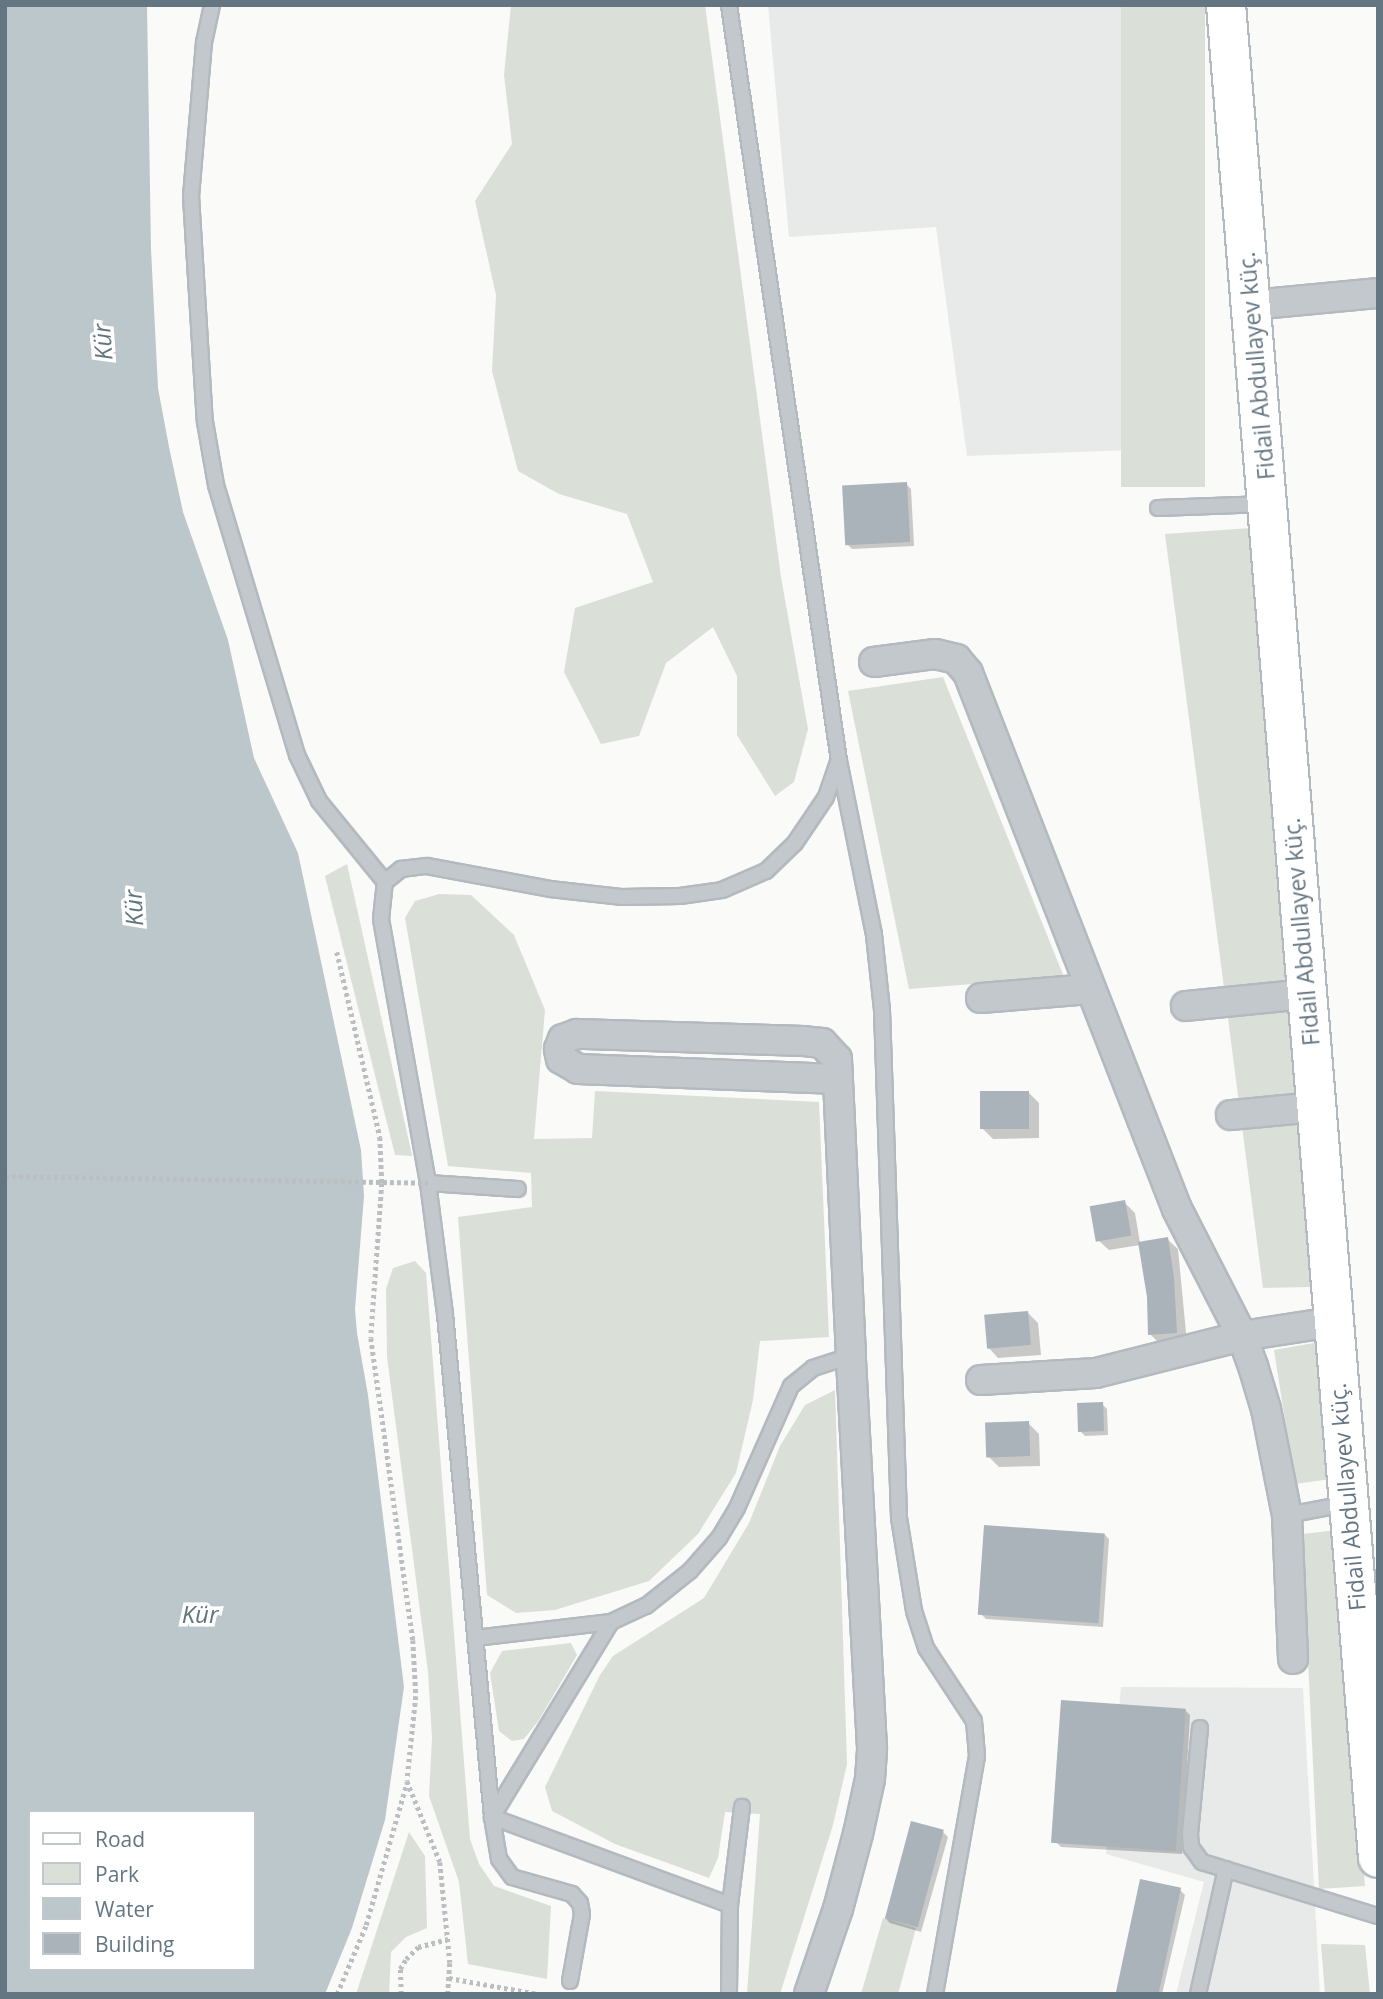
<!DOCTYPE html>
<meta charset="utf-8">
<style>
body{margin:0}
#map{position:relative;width:1383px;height:1999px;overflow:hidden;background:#fafaf8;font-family:"Open Sans",sans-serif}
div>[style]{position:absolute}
.built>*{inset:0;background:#e8e9e9}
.green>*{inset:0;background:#dadfd7;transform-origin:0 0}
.water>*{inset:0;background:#bbc7cb}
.shadow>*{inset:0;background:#0003}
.building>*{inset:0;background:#aab3b9;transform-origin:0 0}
.path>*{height:4.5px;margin-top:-2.25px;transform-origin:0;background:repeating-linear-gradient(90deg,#bbbfc2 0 3.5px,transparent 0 7px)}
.roads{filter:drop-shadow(2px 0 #b3babf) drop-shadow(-2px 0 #b3babf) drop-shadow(0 2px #b3babf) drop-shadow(0 -2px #b3babf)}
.lane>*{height:14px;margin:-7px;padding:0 7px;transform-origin:7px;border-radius:7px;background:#c3c8cc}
.street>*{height:28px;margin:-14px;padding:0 14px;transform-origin:14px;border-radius:14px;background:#c3c8cc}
.secondary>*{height:38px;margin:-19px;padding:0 19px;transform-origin:19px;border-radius:19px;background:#fff}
.path-bridge>*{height:4.5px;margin-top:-2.25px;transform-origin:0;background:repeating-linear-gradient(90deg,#bbbfc2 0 3.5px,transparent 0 7px)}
span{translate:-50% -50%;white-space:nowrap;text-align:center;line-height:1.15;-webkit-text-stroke:7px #fff;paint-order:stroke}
.street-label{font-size:23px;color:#657683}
.water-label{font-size:24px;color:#60757c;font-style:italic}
.frame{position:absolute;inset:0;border:7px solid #657683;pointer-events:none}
.legend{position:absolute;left:28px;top:1810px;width:228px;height:161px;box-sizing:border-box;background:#fff;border:2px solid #c1c8cd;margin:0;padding:9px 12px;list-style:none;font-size:21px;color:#657683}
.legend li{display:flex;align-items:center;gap:14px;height:35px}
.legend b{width:35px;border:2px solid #c1c8cd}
</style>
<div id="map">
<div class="built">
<div style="clip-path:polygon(768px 5px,1121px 5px,1157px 449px,967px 456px,936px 227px,789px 237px)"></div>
<div style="clip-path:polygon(1121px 1687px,1303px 1688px,1320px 1994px,1176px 1994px,1204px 1882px,1106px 1854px)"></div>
</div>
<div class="green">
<div style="clip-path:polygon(511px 5px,705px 5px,781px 577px,808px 729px,794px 782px,775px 796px,737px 735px,737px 676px,713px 627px,666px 663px,639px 736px,601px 744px,564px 672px,575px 608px,653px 582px,627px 514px,559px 494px,518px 471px,492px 371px,496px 295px,475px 201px,512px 144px,504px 75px)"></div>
<div style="left:1121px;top:5px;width:84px;height:482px"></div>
<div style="clip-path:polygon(1251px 528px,1311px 1287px,1263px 1288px,1165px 534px)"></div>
<div style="clip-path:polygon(943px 677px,1064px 977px,909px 989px,848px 691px)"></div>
<div style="clip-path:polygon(347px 864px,412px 1155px,412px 1156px,395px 1155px,325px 876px)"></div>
<div style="clip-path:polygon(439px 894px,471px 895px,514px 935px,545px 1010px,534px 1139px,592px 1138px,595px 1091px,819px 1102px,829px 1337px,760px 1341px,753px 1400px,736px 1473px,698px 1534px,649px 1581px,555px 1610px,516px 1613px,487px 1595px,458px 1217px,532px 1207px,531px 1173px,448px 1166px,405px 918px,415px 901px)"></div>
<div style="clip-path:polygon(415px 1261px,426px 1273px,470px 1839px,479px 1864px,494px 1886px,551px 1906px,547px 1979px,468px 1964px,459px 1882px,429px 1796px,432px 1738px,428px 1672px,387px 1357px,386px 1289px,393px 1268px)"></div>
<div style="clip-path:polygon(1319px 1342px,1331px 1479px,1295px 1484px,1274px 1350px)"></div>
<div style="clip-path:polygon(835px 1390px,847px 1764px,833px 1825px,780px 1994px,747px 1994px,760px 1814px,725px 1812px,718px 1858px,709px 1878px,615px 1844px,552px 1811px,545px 1787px,600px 1675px,613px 1656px,704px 1598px,749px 1523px,780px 1446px,805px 1405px)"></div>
<div style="clip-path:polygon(1338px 1530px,1365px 1886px,1319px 1889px,1302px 1534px)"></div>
<div style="clip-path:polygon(571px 1643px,577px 1655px,539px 1720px,524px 1739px,512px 1741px,499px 1731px,490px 1673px,502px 1651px)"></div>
<div style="clip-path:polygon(409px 1832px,425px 1856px,427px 1928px,406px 1937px,391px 1952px,389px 1994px,356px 1994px)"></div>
<div style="clip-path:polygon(883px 1918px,916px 1928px,898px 1994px,861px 1994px)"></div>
<div style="clip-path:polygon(1321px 1944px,1365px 1945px,1370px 1994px,1325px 1994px)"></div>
</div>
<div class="water">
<div style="clip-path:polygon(evenodd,5px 5px,147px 5px,151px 249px,158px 388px,169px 447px,183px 512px,228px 640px,254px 758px,298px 853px,361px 1150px,364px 1196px,355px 1309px,357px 1333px,368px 1395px,404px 1687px,385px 1820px,352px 1928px,325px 1994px,5px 1994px,5px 5px,30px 1812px,254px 1812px,254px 1969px,30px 1969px,30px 1812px)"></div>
</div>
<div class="shadow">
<div style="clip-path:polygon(906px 484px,911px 489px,914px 546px,852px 549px,847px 544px)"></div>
<div style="clip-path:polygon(1028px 1092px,1039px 1103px,1039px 1138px,993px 1139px,982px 1128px)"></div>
<div style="clip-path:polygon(1124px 1202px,1135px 1213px,1140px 1243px,1167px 1239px,1178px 1249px,1187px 1343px,1161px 1345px,1150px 1334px,1149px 1297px,1140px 1245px,1109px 1250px,1098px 1240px)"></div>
<div style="clip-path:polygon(1028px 1313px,1038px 1323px,1041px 1355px,998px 1358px,988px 1347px)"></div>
<div style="clip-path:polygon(1102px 1404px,1107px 1409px,1108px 1435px,1085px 1436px,1080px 1431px)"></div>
<div style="clip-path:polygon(1028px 1423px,1039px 1434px,1040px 1466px,999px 1467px,988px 1456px)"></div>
<div style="clip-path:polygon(1104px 1534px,1109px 1539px,1103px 1627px,986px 1619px,981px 1614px)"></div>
<div style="clip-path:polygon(1185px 1710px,1190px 1715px,1182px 1854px,1061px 1847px,1056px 1842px)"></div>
<div style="clip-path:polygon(943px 1832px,948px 1837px,921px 1932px,890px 1923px,885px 1918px)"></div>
<div style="clip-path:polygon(1180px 1890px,1185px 1895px,1162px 1994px,1115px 1994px)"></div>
</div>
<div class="building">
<div style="left:907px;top:482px;width:60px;height:65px;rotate:87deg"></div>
<div style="left:980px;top:1091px;width:49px;height:38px"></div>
<div style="left:1125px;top:1200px;width:36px;height:36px;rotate:80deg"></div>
<div style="clip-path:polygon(1168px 1237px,1174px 1278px,1177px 1333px,1148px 1335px,1147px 1297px,1138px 1242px)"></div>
<div style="left:1028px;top:1311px;width:34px;height:44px;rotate:85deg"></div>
<div style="left:1103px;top:1402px;width:29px;height:26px;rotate:88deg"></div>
<div style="left:1029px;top:1421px;width:35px;height:44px;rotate:88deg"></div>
<div style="left:984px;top:1525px;width:121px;height:90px;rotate:4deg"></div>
<div style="left:1061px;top:1700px;width:125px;height:143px;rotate:4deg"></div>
<div style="left:911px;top:1821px;width:34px;height:101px;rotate:15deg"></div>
<div style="left:1140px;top:1879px;width:42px;height:118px;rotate:12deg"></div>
</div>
<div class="path">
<div style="left:337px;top:952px;width:190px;rotate:76.9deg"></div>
<div style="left:380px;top:1137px;width:46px;rotate:87.5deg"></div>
<div style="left:382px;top:1183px;width:155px;rotate:94.1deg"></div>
<div style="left:371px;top:1338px;width:305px;rotate:82.1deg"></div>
<div style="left:413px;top:1640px;width:56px;rotate:86.9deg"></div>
<div style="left:416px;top:1696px;width:85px;rotate:96deg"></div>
<div style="left:407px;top:1781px;width:87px;rotate:67.8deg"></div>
<div style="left:440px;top:1862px;width:101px;rotate:84.3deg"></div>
<div style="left:450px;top:1963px;width:31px;rotate:94deg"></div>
<div style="left:449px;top:1978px;width:90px;rotate:10.2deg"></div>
<div style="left:337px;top:1994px;width:75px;rotate:-67.2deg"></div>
<div style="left:366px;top:1925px;width:149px;rotate:-74deg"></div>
<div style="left:401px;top:1994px;width:25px;rotate:-92deg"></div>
<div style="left:400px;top:1969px;width:12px;rotate:-59deg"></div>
<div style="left:406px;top:1959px;width:17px;rotate:-45deg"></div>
<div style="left:418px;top:1947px;width:31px;rotate:-15deg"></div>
</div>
<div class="roads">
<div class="lane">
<div style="left:212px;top:5px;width:38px;rotate:102deg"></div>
<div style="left:204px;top:42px;width:155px;rotate:94.8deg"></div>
<div style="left:191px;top:196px;width:226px;rotate:86.5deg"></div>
<div style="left:205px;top:422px;width:64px;rotate:80.1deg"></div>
<div style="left:216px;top:485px;width:282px;rotate:73.3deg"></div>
<div style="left:297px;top:755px;width:51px;rotate:64.4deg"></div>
<div style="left:319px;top:801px;width:104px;rotate:50.8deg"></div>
<div style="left:729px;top:5px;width:764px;rotate:81.72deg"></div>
<div style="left:839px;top:761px;width:177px;rotate:78.6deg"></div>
<div style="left:874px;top:935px;width:75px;rotate:83.9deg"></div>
<div style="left:882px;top:1010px;width:508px;rotate:88.08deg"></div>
<div style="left:899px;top:1518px;width:94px;rotate:80.8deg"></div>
<div style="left:914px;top:1611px;width:39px;rotate:72deg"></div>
<div style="left:926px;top:1648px;width:87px;rotate:56.7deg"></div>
<div style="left:974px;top:1721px;width:35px;rotate:85deg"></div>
<div style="left:977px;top:1756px;width:242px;rotate:100deg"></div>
<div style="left:1158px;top:508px;width:108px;rotate:-2.1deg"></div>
<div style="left:428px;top:1183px;width:90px;rotate:3.8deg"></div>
<div style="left:1287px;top:1515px;width:60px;rotate:-10.6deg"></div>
<div style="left:475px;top:1638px;width:137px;rotate:-6.7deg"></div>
<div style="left:611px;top:1622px;width:38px;rotate:-25deg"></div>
<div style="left:646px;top:1606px;width:56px;rotate:-38.5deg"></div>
<div style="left:690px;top:1571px;width:44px;rotate:-48.7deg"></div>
<div style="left:719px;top:1538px;width:35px;rotate:-59deg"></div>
<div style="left:737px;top:1508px;width:133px;rotate:-66.1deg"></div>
<div style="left:791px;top:1386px;width:28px;rotate:-39deg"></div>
<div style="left:813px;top:1368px;width:40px;rotate:-18deg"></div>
<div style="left:1200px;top:1728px;width:106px;rotate:95.4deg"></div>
<div style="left:1190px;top:1834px;width:13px;rotate:86deg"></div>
<div style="left:1191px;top:1847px;width:19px;rotate:54deg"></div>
<div style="left:1202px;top:1862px;width:184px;rotate:17.1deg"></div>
<div style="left:730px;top:1905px;width:254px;rotate:-159.7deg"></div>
<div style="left:492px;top:1817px;width:505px;rotate:-95.34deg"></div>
<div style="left:445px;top:1314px;width:132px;rotate:-97.4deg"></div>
<div style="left:428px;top:1183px;width:268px;rotate:-100.1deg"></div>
<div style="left:381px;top:919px;width:37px;rotate:-84deg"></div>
<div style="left:385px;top:882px;width:21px;rotate:-39deg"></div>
<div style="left:401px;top:869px;width:26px;rotate:-7deg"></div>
<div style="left:427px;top:866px;width:125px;rotate:10.6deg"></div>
<div style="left:550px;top:889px;width:71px;rotate:6.4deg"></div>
<div style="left:621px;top:897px;width:59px;rotate:-1deg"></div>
<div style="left:680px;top:896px;width:42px;rotate:-8.1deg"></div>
<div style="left:722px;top:890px;width:48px;rotate:-23.4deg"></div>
<div style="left:766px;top:871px;width:40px;rotate:-44deg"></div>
<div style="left:795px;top:843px;width:55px;rotate:-56deg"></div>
<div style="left:826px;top:797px;width:37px;rotate:-71deg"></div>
<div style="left:570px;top:1981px;width:68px;rotate:-79.8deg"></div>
<div style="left:582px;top:1914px;width:11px;rotate:-100deg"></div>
<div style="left:580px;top:1903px;width:12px;rotate:-132deg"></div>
<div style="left:572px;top:1894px;width:62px;rotate:-164.2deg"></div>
<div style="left:512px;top:1877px;width:22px;rotate:-126deg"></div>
<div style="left:499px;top:1859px;width:43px;rotate:-99.5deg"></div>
<div style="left:492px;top:1817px;width:228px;rotate:-58.6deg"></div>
<div style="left:729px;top:1994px;width:89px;rotate:-89.4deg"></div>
<div style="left:730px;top:1905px;width:99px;rotate:-83deg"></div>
<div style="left:1198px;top:1994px;width:128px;rotate:-77.4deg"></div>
</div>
<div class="street">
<div style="left:1251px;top:305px;width:128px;rotate:-5.4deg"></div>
<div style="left:874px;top:662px;width:62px;rotate:-7.5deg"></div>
<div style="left:935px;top:654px;width:22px;rotate:13deg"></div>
<div style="left:956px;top:659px;width:18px;rotate:49deg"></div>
<div style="left:968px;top:673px;width:575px;rotate:68.7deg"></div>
<div style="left:1177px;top:1209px;width:143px;rotate:62.9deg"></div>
<div style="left:1242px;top:1336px;width:32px;rotate:70deg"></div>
<div style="left:1253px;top:1366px;width:45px;rotate:73.2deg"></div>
<div style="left:1266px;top:1409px;width:108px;rotate:78.8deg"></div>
<div style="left:1287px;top:1515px;width:144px;rotate:87.6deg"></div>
<div style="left:981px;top:998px;width:109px;rotate:-4.7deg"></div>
<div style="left:1186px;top:1006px;width:121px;rotate:-5.7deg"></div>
<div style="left:1231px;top:1115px;width:84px;rotate:-5.4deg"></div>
<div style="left:981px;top:1380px;width:115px;rotate:-3.5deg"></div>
<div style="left:1096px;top:1373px;width:151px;rotate:-14.2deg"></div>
<div style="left:1242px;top:1336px;width:91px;rotate:-8.8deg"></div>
<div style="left:809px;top:1994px;width:90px;rotate:-71.2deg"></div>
<div style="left:838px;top:1909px;width:78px;rotate:-75.1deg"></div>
<div style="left:858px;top:1834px;width:56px;rotate:-77.7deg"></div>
<div style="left:870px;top:1779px;width:31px;rotate:-86deg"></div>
<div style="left:872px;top:1748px;width:393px;rotate:-93.1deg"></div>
<div style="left:851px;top:1356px;width:277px;rotate:-92.7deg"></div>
<div style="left:838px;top:1079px;width:20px;rotate:-93deg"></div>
<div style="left:837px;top:1059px;width:22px;rotate:-133deg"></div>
<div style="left:822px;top:1043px;width:18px;rotate:-174deg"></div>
<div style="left:804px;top:1041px;width:227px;rotate:-178.2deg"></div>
<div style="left:577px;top:1034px;width:15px;rotate:160deg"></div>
<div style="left:563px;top:1039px;width:11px;rotate:112deg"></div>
<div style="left:559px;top:1049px;width:10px;rotate:79deg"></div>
<div style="left:561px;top:1059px;width:20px;rotate:30deg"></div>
<div style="left:578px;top:1069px;width:260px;rotate:2.2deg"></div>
</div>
<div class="secondary">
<div style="left:1226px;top:5px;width:1859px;rotate:85.31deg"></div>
</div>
</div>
<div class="path-bridge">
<div style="left:5px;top:1176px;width:423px;rotate:0.9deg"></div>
</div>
<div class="street-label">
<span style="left:1256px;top:366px;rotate:-95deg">Fidail Abdullayev küç.</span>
<span style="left:1301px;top:932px;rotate:-95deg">Fidail Abdullayev küç.</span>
<span style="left:1347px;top:1497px;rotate:-95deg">Fidail Abdullayev küç.</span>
</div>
<div class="water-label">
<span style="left:102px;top:342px;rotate:-94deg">Kür</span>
<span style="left:133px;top:908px;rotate:-93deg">Kür</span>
<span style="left:200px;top:1614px">Kür</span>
</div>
<div class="frame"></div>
<ul class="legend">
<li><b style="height:9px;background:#fff"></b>Road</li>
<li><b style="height:19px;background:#dadfd7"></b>Park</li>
<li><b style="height:19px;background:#bbc7cb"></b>Water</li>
<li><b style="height:19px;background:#aab3b9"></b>Building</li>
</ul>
</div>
